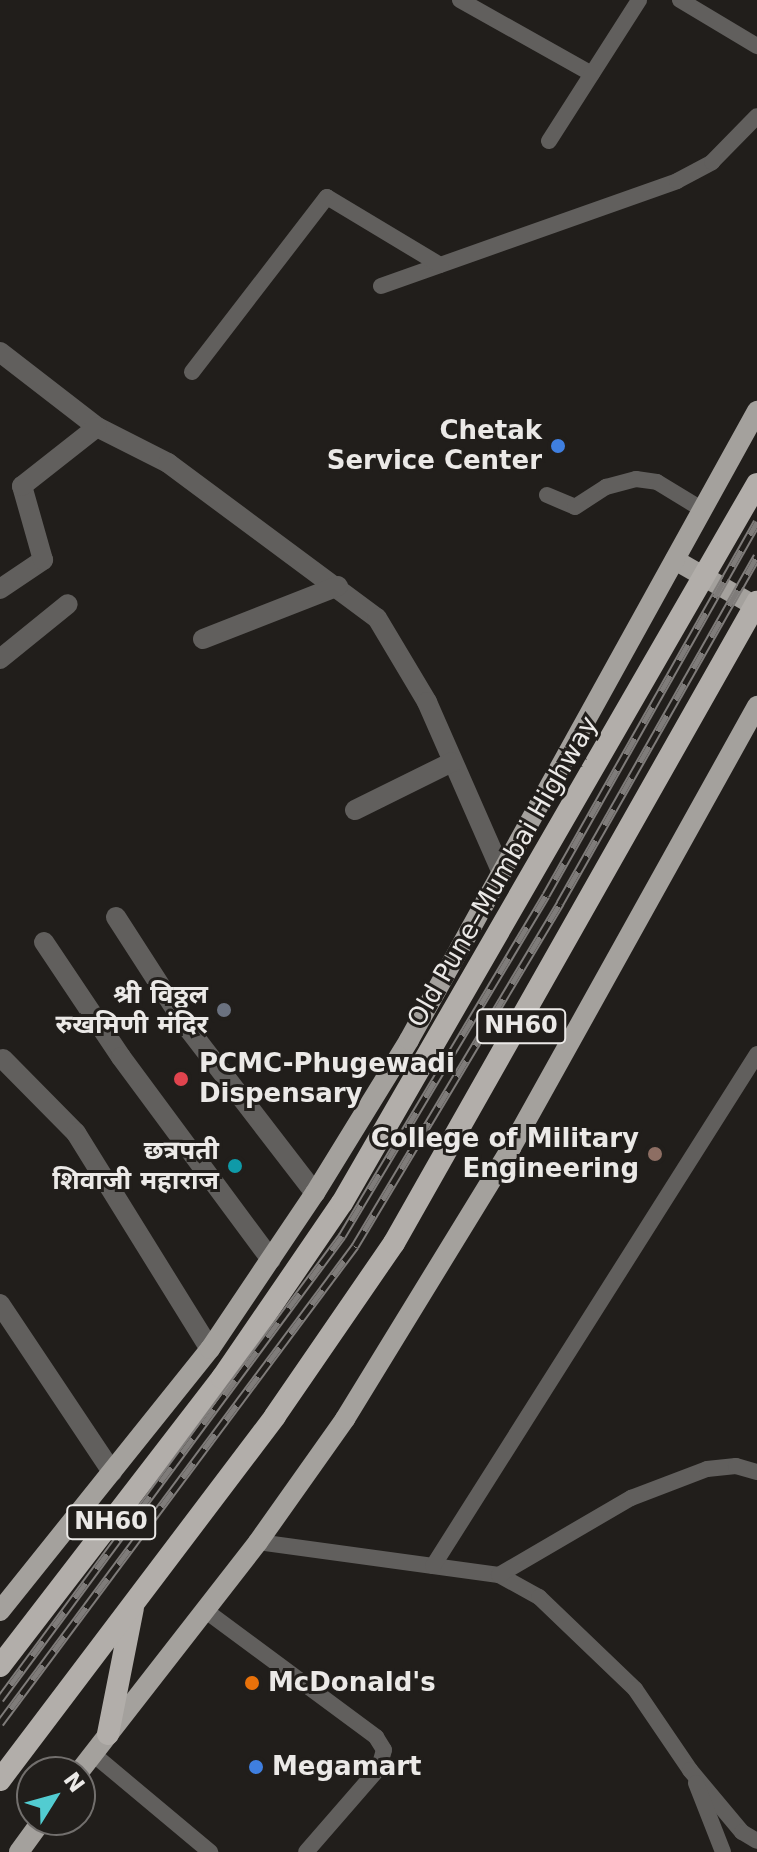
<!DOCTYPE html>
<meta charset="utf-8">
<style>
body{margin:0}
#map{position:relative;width:757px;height:1852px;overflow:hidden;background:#211e1b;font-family:"DejaVu Sans","Noto Sans Devanagari",sans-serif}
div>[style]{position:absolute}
.service>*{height:16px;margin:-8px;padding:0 8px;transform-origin:8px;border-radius:8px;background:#615f5d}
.minor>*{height:20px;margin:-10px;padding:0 10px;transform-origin:10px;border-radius:10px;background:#615f5d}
.primary>*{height:20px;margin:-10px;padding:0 10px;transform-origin:10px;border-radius:10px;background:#a4a19d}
.trunk>*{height:22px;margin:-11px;padding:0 11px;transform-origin:11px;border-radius:11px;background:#b2aeaa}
.rail>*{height:9px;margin-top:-4.5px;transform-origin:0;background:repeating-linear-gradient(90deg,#211e1b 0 18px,#7f7c7a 0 36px);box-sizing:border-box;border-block:2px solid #7f7c7a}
.dots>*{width:22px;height:22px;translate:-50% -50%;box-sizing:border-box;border:4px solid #211e1b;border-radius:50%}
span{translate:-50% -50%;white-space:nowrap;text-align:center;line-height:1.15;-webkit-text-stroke:6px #211e1b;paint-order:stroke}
.shield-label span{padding:2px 6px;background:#211e1b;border:2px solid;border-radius:6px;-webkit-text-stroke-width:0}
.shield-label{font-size:24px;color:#ebe9e7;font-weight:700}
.poi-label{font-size:26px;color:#ebe9e7;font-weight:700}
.right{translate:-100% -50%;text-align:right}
.left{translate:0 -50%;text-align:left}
.street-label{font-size:26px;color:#ebe9e7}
.north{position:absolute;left:16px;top:1756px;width:80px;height:80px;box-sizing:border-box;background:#211e1b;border:2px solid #726f6d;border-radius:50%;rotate:53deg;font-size:22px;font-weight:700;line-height:32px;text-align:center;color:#ebe9e7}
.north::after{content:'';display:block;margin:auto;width:28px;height:36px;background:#52ccd1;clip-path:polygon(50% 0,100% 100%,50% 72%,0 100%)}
</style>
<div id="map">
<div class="service">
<div style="left:460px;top:0;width:151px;rotate:29.3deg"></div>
<div style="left:680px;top:0;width:90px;rotate:30.9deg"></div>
<div style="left:549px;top:141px;width:167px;rotate:-57.4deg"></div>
<div style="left:381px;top:286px;width:314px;rotate:-19.5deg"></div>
<div style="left:677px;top:181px;width:40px;rotate:-28deg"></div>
<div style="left:712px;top:162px;width:64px;rotate:-45.6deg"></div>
<div style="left:192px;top:372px;width:221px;rotate:-52.4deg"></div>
<div style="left:327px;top:197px;width:132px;rotate:31deg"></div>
<div style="left:547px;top:495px;width:30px;rotate:23deg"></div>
<div style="left:575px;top:507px;width:37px;rotate:-33deg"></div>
<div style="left:606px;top:487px;width:31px;rotate:-15deg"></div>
<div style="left:636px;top:479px;width:21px;rotate:8deg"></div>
<div style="left:657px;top:482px;width:54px;rotate:31.3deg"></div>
<div style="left:258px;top:1542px;width:243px;rotate:7.8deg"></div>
<div style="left:499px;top:1575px;width:46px;rotate:28.8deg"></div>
<div style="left:539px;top:1597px;width:133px;rotate:43.8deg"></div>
<div style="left:635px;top:1689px;width:98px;rotate:55.8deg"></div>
<div style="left:690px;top:1770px;width:81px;rotate:50deg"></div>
<div style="left:742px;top:1832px;width:17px;rotate:31deg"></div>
<div style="left:433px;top:1566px;width:606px;rotate:-57.67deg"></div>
<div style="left:499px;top:1575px;width:153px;rotate:-30.3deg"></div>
<div style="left:631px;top:1498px;width:81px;rotate:-20.9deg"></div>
<div style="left:707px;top:1469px;width:29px;rotate:-6deg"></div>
<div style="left:736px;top:1466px;width:22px;rotate:16deg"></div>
<div style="left:206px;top:1611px;width:212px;rotate:36.5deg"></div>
<div style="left:376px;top:1737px;width:15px;rotate:58deg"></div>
<div style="left:384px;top:1750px;width:19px;rotate:106deg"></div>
<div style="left:379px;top:1768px;width:111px;rotate:131deg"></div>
<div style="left:93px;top:1754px;width:153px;rotate:39.9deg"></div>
<div style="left:696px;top:1783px;width:74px;rotate:68.6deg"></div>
</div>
<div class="minor">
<div style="left:0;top:352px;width:123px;rotate:37.7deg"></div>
<div style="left:97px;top:427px;width:80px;rotate:26.9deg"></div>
<div style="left:168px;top:463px;width:260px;rotate:36.6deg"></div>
<div style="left:377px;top:618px;width:98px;rotate:59.2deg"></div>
<div style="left:427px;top:702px;width:187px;rotate:66.3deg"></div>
<div style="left:0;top:589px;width:52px;rotate:-34deg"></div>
<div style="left:43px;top:560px;width:77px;rotate:-105.8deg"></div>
<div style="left:22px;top:486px;width:95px;rotate:-38.2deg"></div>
<div style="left:203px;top:639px;width:145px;rotate:-21.4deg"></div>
<div style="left:0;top:659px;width:87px;rotate:-39deg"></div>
<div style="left:355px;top:810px;width:108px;rotate:-26.3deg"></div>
<div style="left:116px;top:917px;width:131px;rotate:57.2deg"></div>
<div style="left:187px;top:1027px;width:210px;rotate:52.4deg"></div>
<div style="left:44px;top:942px;width:138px;rotate:56.2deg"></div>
<div style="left:121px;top:1057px;width:252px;rotate:53.5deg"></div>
<div style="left:3px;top:1059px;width:104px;rotate:45.4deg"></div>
<div style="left:76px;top:1133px;width:254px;rotate:58.2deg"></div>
<div style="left:0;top:1304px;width:202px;rotate:56.3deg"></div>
</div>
<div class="primary">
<div style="left:675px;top:560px;width:95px;rotate:29.8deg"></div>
<div style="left:0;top:1611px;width:336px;rotate:-51.3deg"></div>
<div style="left:210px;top:1349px;width:188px;rotate:-56.1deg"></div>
<div style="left:315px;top:1193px;width:180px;rotate:-58.4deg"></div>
<div style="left:409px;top:1040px;width:719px;rotate:-61.05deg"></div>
<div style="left:79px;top:1772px;width:291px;rotate:-52.1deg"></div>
<div style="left:258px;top:1542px;width:151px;rotate:-54.7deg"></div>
<div style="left:345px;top:1419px;width:318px;rotate:-58.5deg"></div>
<div style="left:511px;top:1148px;width:506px;rotate:-60.9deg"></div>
<div style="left:19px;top:1852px;width:39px;rotate:-54deg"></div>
</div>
<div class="trunk">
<div style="left:0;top:1666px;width:364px;rotate:-52.4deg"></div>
<div style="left:222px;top:1378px;width:212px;rotate:-55.6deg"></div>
<div style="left:342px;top:1203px;width:830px;rotate:-60.01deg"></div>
<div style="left:108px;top:1734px;width:128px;rotate:-78.8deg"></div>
<div style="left:0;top:1780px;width:456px;rotate:-52.9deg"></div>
<div style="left:275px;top:1416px;width:210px;rotate:-55.5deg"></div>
<div style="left:394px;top:1243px;width:737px;rotate:-60.48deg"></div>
</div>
<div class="rail">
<div style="left:0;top:1699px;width:576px;rotate:-53.55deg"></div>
<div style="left:342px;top:1236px;width:397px;rotate:-59.1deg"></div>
<div style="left:546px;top:895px;width:429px;rotate:-60.5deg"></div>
<div style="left:0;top:1723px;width:595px;rotate:-53.34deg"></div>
<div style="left:355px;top:1246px;width:400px;rotate:-59.1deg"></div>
<div style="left:560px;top:903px;width:399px;rotate:-60.4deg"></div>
</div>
<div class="dots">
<div style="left:558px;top:446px;background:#3f7fe0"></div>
<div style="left:224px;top:1010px;background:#6b7280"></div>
<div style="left:181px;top:1079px;background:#e0444e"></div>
<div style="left:655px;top:1154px;background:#8d6e63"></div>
<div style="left:235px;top:1166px;background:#0f9aa8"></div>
<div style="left:252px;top:1683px;background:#e8710a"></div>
<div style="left:256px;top:1767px;background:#3f7fe0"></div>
</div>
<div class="shield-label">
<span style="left:521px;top:1026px">NH60</span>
<span style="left:111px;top:1522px">NH60</span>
</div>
<div class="poi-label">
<span class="right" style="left:542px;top:446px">Chetak<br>Service Center</span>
<span class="right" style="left:208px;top:1010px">श्री विठ्ठल<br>रुखमिणी मंदिर</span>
<span class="left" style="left:199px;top:1079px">PCMC-Phugewadi<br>Dispensary</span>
<span class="right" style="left:639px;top:1154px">College of Military<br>Engineering</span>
<span class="right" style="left:219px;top:1166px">छत्रपती<br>शिवाजी महाराज</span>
<span class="left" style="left:268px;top:1683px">McDonald's</span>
<span class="left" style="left:272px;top:1767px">Megamart</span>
</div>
<div class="street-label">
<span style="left:503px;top:872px;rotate:-60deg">Old Pune–Mumbai Highway</span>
</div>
<div class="north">N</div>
</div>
